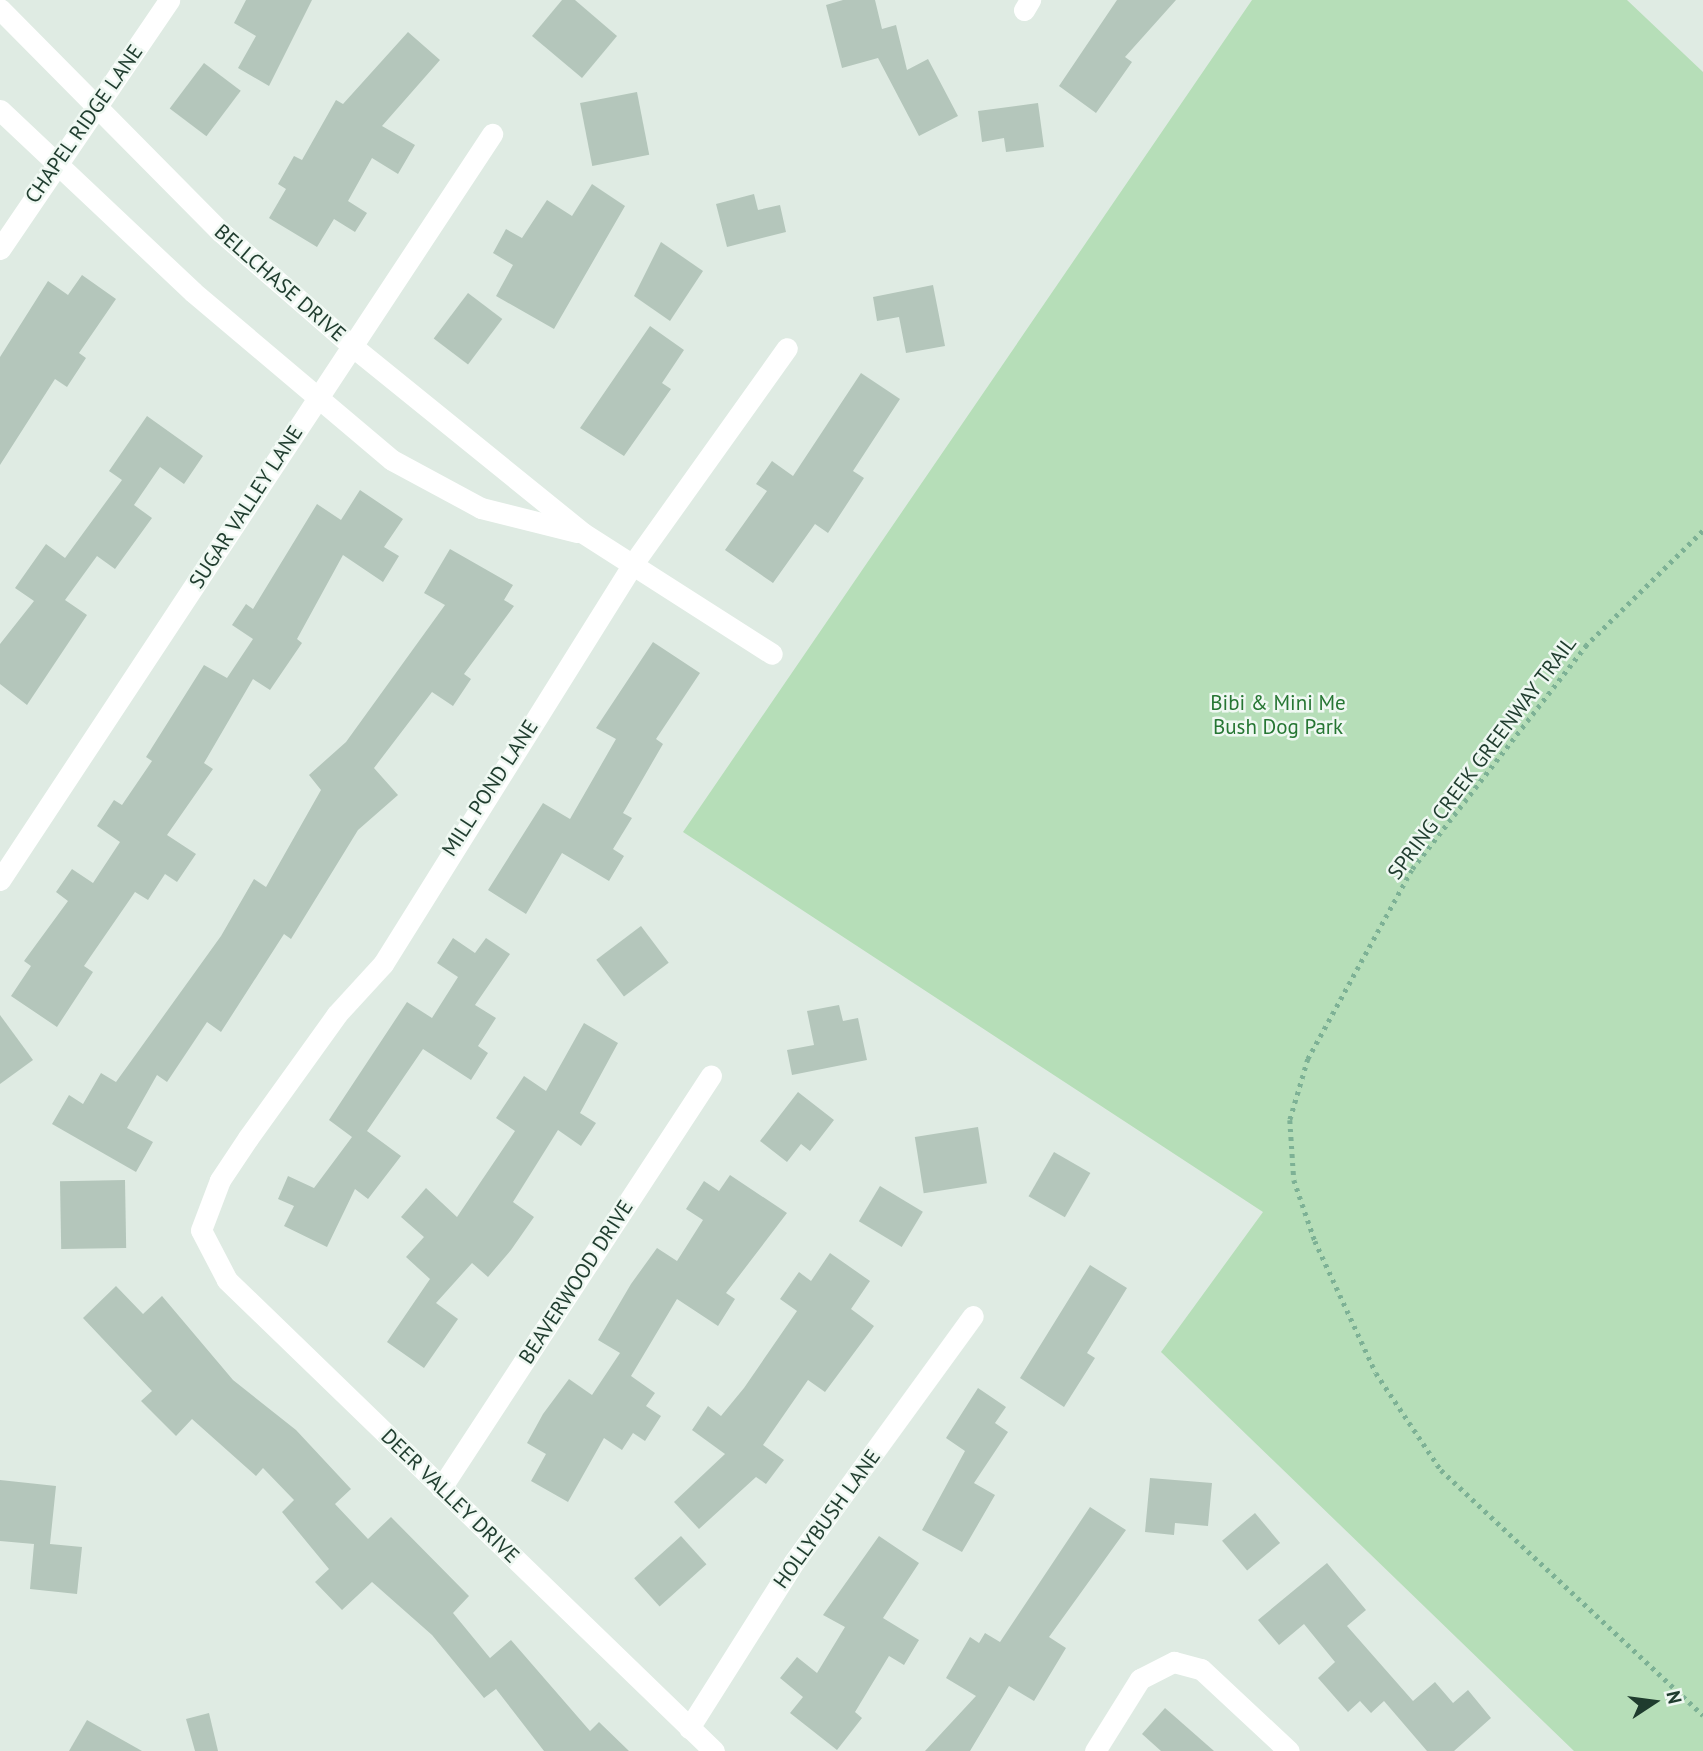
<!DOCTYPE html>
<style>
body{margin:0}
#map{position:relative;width:1703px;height:1751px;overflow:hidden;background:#dfebe3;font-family:"PT Sans",sans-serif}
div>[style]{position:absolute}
.green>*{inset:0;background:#b6deb8}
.building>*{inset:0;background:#b4c6bb;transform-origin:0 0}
.path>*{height:4.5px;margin-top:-2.25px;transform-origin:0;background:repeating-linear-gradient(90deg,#7db195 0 3.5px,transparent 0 8.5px)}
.street>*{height:21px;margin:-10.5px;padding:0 10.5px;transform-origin:10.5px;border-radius:10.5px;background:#fff}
span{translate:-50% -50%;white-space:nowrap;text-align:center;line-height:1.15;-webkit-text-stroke:5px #eff8f2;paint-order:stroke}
.street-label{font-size:21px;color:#1f3c2e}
.park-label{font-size:21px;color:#267633}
.north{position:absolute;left:1619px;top:1667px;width:70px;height:70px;-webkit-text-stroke:5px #eff8f2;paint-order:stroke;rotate:77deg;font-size:19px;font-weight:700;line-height:28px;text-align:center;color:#1f3c2e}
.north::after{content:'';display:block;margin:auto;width:24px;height:32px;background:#1f3c2e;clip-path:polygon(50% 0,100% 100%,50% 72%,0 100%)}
</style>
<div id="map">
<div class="green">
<div style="clip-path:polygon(1252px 0,1627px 0,1703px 72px,1703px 1751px,1574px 1751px,1161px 1352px,1263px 1212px,683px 832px)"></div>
</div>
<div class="building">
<div style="clip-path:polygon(246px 0,312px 0,269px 86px,238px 68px,256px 36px,234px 23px)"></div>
<div style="clip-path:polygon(562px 0,575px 0,617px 36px,582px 78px,532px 36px)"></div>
<div style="clip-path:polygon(843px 0,875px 0,882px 29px,896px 25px,907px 70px,928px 59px,958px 116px,919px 136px,878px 58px,842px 68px,826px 5px)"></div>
<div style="clip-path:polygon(1117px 0,1176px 0,1125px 57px,1132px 62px,1096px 113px,1059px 86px)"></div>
<div style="clip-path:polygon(408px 32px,440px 60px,382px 126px,415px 145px,398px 174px,372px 158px,348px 201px,367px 213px,355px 232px,334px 219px,317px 247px,269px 218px,286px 189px,278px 184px,294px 156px,302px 160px,336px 100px,343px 104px)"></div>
<div style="left:204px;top:63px;width:46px;height:57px;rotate:37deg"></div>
<div style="left:637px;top:92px;width:64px;height:58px;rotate:79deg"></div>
<div style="clip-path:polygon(1038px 103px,1044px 147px,1006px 152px,1004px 138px,982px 142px,978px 111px)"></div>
<div style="clip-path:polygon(592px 184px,625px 206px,554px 329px,496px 296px,513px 265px,493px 253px,506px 229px,522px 238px,547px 200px,572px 216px)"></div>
<div style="clip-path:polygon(754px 194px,758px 210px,780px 205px,786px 232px,727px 247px,716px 204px)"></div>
<div style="clip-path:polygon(661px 242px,703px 271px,670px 321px,634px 296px)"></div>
<div style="clip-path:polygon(82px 275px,116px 299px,79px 353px,86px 358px,67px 387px,55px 379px,0 465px,0 357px,48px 281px,68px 295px)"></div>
<div style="clip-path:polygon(933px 285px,945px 346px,906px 353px,899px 317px,877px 321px,873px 297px)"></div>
<div style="left:468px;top:293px;width:43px;height:57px;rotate:37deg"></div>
<div style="clip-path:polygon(650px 326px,684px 350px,662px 383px,671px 389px,624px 456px,580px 428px)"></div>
<div style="clip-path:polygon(861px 373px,900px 399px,853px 471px,864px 478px,828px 533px,815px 524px,773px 583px,725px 550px,767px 491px,756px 484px,772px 461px,793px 476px)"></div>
<div style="clip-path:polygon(147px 416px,203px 456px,184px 484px,160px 467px,134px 505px,152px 518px,115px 569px,97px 556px,65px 600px,87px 615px,27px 705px,0 684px,0 644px,34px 601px,15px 588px,46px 544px,65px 558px,122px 480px,109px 471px)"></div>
<div style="clip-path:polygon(360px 490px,403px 519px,384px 547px,399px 556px,383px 582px,343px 555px,297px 639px,302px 643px,270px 690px,253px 679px,204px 763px,213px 769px,167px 835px,196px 854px,177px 882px,165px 874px,148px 900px,135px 892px,84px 966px,93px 972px,57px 1027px,11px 996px,31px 966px,24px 961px,68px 901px,56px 892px,72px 869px,93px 883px,120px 842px,97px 826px,114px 800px,122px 805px,152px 761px,146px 757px,204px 665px,227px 678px,253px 639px,232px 625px,246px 604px,253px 609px,317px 504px,341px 520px)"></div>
<div style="clip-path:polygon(450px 549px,513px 585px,504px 600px,514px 606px,464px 674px,471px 679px,453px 706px,432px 692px,374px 768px,398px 795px,358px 830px,291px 939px,284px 934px,221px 1032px,207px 1022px,167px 1082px,157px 1075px,127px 1128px,153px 1142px,136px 1172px,52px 1124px,69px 1095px,83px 1104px,101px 1073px,116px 1082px,221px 936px,254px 879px,266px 887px,321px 790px,309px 775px,346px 742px,445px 605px,424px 593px)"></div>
<div style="clip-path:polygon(653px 642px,700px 673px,656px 739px,663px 744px,623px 813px,632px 818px,613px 849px,624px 856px,609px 881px,562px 853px,526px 914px,488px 890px,543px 803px,570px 819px,616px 739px,596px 728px)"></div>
<div style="left:641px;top:926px;width:46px;height:56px;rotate:53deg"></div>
<div style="clip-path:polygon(453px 938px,475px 953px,486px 938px,510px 954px,475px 1005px,496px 1018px,478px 1046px,488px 1053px,471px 1080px,423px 1049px,367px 1131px,401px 1156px,368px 1199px,355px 1189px,327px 1247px,284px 1226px,294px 1206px,278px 1199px,288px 1176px,314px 1188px,352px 1137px,329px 1120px,407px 1002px,432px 1018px,458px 977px,437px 963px)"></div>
<div style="clip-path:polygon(839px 1005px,843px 1021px,858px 1018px,867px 1060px,792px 1075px,787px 1050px,814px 1045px,807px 1011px)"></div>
<div style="clip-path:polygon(0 1015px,33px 1060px,0 1084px)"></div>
<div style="clip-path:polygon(584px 1023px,618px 1043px,580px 1113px,596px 1123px,581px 1146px,558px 1130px,513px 1202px,534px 1217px,511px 1250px,488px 1277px,472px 1263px,436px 1303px,458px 1319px,424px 1368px,387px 1342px,430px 1279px,406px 1257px,424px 1237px,401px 1217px,426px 1188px,457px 1217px,515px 1131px,496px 1118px,524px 1076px,546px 1091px)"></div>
<div style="clip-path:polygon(798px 1092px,834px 1120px,810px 1151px,801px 1144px,787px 1162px,760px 1141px)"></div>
<div style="left:978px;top:1127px;width:57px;height:64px;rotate:81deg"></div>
<div style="left:1054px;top:1152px;width:42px;height:51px;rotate:30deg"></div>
<div style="clip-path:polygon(730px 1175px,787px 1213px,726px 1293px,735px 1299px,718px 1326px,677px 1299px,631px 1376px,655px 1393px,646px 1406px,661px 1416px,645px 1441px,633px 1433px,622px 1450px,604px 1438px,568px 1502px,531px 1481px,546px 1454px,527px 1443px,543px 1414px,569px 1379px,592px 1395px,620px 1353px,598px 1340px,631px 1284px,657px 1248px,677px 1261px,703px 1220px,686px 1209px,704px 1181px,719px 1191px)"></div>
<div style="left:125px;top:1180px;width:68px;height:65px;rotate:89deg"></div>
<div style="left:880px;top:1186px;width:50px;height:41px;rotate:31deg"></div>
<div style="clip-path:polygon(830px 1253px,870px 1281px,851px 1309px,874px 1326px,825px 1392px,808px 1380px,763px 1445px,784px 1460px,766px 1484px,756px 1477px,699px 1529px,674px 1502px,725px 1454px,692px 1430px,708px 1406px,721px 1416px,744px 1388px,797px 1311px,780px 1299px,799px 1272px,811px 1281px)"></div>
<div style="clip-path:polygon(1090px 1265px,1127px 1288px,1087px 1353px,1095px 1358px,1064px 1407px,1020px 1378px)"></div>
<div style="clip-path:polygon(116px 1286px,143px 1314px,162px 1296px,233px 1380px,296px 1430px,351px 1489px,335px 1504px,368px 1539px,391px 1517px,469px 1596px,453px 1613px,490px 1658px,511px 1640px,590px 1731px,599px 1722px,629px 1751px,544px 1751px,496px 1689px,484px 1698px,432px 1635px,372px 1582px,342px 1610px,315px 1582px,329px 1569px,282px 1512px,294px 1500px,263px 1468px,256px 1476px,192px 1419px,176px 1436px,141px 1401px,152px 1391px,83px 1318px)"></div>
<div style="clip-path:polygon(978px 1388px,1006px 1407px,995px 1423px,1008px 1432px,974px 1483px,995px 1495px,962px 1552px,922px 1530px,965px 1451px,946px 1438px)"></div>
<div style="clip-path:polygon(1150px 1478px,1212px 1483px,1208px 1526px,1175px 1523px,1174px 1535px,1145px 1532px)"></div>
<div style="clip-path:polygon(0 1480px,56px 1486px,50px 1544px,82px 1547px,77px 1594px,30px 1589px,34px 1544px,0 1541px)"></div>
<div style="clip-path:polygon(1090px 1507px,1126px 1530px,1049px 1637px,1066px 1648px,1034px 1701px,1009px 1686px,970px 1751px,925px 1751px,976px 1696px,946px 1678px,970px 1637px,979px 1643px,985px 1633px,1000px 1642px)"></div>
<div style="left:1255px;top:1513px;width:39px;height:43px;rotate:50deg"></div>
<div style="left:681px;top:1536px;width:38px;height:63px;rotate:48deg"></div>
<div style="clip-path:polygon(879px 1536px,919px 1563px,883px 1618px,919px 1640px,904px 1665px,889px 1656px,855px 1712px,862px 1718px,837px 1750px,790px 1713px,803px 1697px,780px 1678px,797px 1657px,817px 1673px,845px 1627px,823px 1615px)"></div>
<div style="clip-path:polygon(1327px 1563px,1366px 1610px,1347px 1626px,1413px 1701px,1435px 1682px,1453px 1703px,1468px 1690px,1491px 1718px,1454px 1751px,1427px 1751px,1384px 1701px,1371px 1713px,1360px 1701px,1348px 1712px,1318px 1678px,1335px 1662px,1304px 1624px,1279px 1645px,1258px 1620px)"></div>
<div style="clip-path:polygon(1165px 1708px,1214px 1751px,1161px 1751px,1142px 1734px)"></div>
<div style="clip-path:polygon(209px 1713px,218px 1751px,195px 1751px,186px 1719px)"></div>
<div style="clip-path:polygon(87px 1720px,142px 1751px,69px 1751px)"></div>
</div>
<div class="path">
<div style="left:1703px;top:531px;width:163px;rotate:135.5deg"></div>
<div style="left:1587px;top:645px;width:285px;rotate:127.9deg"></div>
<div style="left:1412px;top:870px;width:216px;rotate:118.8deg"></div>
<div style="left:1308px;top:1059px;width:64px;rotate:106.4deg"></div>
<div style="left:1290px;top:1120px;width:60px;rotate:86.2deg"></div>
<div style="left:1294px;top:1180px;width:65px;rotate:71deg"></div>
<div style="left:1315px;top:1241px;width:145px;rotate:65.2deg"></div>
<div style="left:1376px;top:1373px;width:117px;rotate:56.2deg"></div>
<div style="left:1441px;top:1470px;width:359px;rotate:43.1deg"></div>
</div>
<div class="street">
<div style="left:0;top:9px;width:314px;rotate:45.3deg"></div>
<div style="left:221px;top:232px;width:174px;rotate:41deg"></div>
<div style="left:352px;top:346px;width:297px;rotate:39deg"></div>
<div style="left:583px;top:533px;width:224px;rotate:32.6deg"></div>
<div style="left:1024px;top:10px;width:12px;rotate:-59deg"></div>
<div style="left:0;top:110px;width:265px;rotate:43.3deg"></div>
<div style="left:193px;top:292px;width:260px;rotate:40.2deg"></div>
<div style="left:392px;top:460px;width:101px;rotate:28.3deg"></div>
<div style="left:481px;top:508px;width:99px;rotate:14deg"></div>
<div style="left:0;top:249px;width:301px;rotate:-55.8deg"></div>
<div style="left:0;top:880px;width:894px;rotate:-56.59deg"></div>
<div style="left:441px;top:1488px;width:493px;rotate:-56.8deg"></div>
<div style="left:689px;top:1728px;width:196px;rotate:-57.7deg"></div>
<div style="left:794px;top:1562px;width:304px;rotate:-54deg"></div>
<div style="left:714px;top:1751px;width:678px;rotate:-135.96deg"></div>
<div style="left:227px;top:1280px;width:56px;rotate:-117.5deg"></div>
<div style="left:201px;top:1230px;width:53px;rotate:-69.2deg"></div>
<div style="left:220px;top:1180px;width:50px;rotate:-56.3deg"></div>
<div style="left:248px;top:1138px;width:153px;rotate:-54.3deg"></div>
<div style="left:337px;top:1014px;width:68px;rotate:-47.4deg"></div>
<div style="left:383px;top:964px;width:467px;rotate:-58deg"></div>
<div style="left:630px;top:568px;width:270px;rotate:-54.5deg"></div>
<div style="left:1095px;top:1751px;width:85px;rotate:-58deg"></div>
<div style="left:1140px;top:1679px;width:38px;rotate:-27deg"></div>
<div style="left:1174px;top:1662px;width:28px;rotate:15deg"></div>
<div style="left:1201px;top:1669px;width:120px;rotate:43deg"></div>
</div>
<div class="street-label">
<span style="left:84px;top:124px;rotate:-55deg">CHAPEL RIDGE LANE</span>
<span style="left:280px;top:283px;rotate:41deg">BELLCHASE DRIVE</span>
<span style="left:246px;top:507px;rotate:-57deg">SUGAR VALLEY LANE</span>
<span style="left:1482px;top:758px;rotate:-53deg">SPRING CREEK GREENWAY TRAIL</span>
<span style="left:490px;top:788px;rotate:-57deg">MILL POND LANE</span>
<span style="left:576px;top:1282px;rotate:-57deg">BEAVERWOOD DRIVE</span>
<span style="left:450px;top:1496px;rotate:44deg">DEER VALLEY DRIVE</span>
<span style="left:827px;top:1519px;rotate:-54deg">HOLLYBUSH LANE</span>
</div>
<div class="park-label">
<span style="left:1278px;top:715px">Bibi &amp; Mini Me<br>Bush Dog Park</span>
</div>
<div class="north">N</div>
</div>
